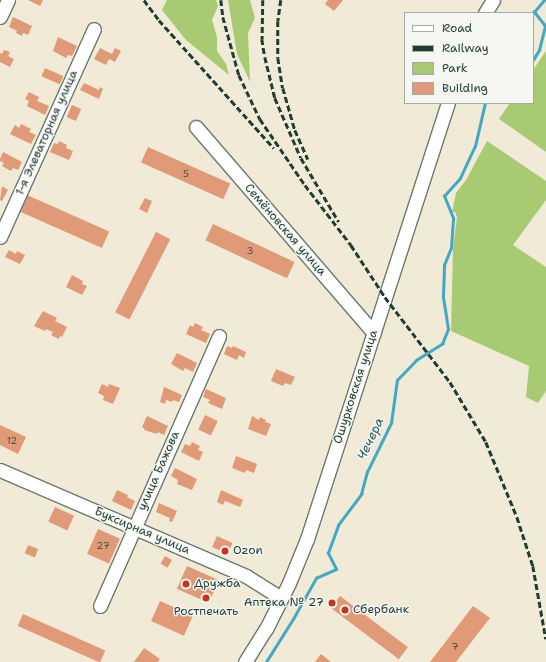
<!DOCTYPE html>
<meta charset="utf-8">
<style>
body{margin:0}
#map{position:relative;width:546px;height:662px;overflow:hidden;background:#f1ead7;font-family:"Shantell Sans",sans-serif}
div>[style]{position:absolute}
.green>*{inset:0;background:#a8ca72}
.stream>*{height:2.5px;margin:-1.25px;padding:0 1.25px;transform-origin:1.25px;border-radius:1.25px;background:#43a8c3}
.building>*{inset:0;background:#e09a77;transform-origin:0 0}
.roads{filter:drop-shadow(1px 0 #687a6d) drop-shadow(-1px 0 #687a6d) drop-shadow(0 1px #687a6d) drop-shadow(0 -1px #687a6d)}
.minor>*{height:13px;margin:-6.5px;padding:0 6.5px;transform-origin:6.5px;border-radius:6.5px;background:#fff}
.rail>*{height:2.5px;margin-top:-1.25px;transform-origin:0;background:repeating-linear-gradient(90deg,#1f3d34 0 6px,transparent 0 9px)}
.dots>*{width:11px;height:11px;translate:-50% -50%;box-sizing:border-box;border:2px solid #f6f6f2;border-radius:50%}
span{translate:-50% -50%;white-space:nowrap;text-align:center;line-height:1.15;-webkit-text-stroke:3px #f6f6f2;paint-order:stroke}
.number-label{font-size:10px;color:#4f5445}
.number-label span{-webkit-text-stroke-width:0}
.street-label{font-size:12px;color:#1f3d34}
.poi-label{font-size:12px;color:#1f3d34}
.left{translate:0 -50%;text-align:left}
.right{translate:-100% -50%;text-align:right}
.water-label{font-size:13px;color:#2a5d5f;font-style:italic}
.legend{position:absolute;left:404px;top:12px;width:130px;height:92px;box-sizing:border-box;background:#f6f6f2;border:1px solid #a0aca6;margin:0;padding:5px 7px;list-style:none;font-size:12px;color:#1f3d34}
.legend li{display:flex;align-items:center;gap:8px;height:20px}
.legend b{width:20px;border:1px solid #a0aca6}
</style>
<div id="map">
<div class="green">
<div style="clip-path:polygon(167px 0,216px 0,218px 6px,212px 20px,217px 37px,217px 51px,226px 64px,229px 75px,186px 40px,162px 10px)"></div>
<div style="clip-path:polygon(228px 0,250px 0,255px 18px,248px 33px,250px 82px,237px 54px)"></div>
<div style="clip-path:polygon(546px 51px,546px 152px,499px 119px,510px 103px,533px 103px,533px 70px)"></div>
<div style="clip-path:polygon(487px 141px,546px 181px,546px 200px,513px 245px,546px 267px,546px 391px,538px 403px,526px 397px,529px 366px,451px 331px,453px 249px,457px 217px,455px 212px,452px 212px,456px 193px,466px 180px)"></div>
</div>
<div class="stream">
<div style="left:533px;top:60px;width:12px;rotate:-59deg"></div>
<div style="left:539px;top:50px;width:25px;rotate:-76deg"></div>
<div style="left:545px;top:26px;width:18px;rotate:-128deg"></div>
<div style="left:534px;top:12px;width:16px;rotate:-50deg"></div>
<div style="left:266px;top:662px;width:51px;rotate:-57.9deg"></div>
<div style="left:293px;top:619px;width:47px;rotate:-60.7deg"></div>
<div style="left:316px;top:578px;width:22px;rotate:-24deg"></div>
<div style="left:336px;top:569px;width:18px;rotate:-117deg"></div>
<div style="left:328px;top:553px;width:30px;rotate:-70deg"></div>
<div style="left:338px;top:525px;width:39px;rotate:-53deg"></div>
<div style="left:361px;top:494px;width:23px;rotate:-75deg"></div>
<div style="left:367px;top:472px;width:55px;rotate:-63.9deg"></div>
<div style="left:391px;top:423px;width:43px;rotate:-82.1deg"></div>
<div style="left:397px;top:380px;width:28px;rotate:-46deg"></div>
<div style="left:416px;top:360px;width:31px;rotate:-32deg"></div>
<div style="left:442px;top:344px;width:16px;rotate:-68deg"></div>
<div style="left:448px;top:329px;width:33px;rotate:-99deg"></div>
<div style="left:443px;top:296px;width:31px;rotate:-88deg"></div>
<div style="left:444px;top:265px;width:18px;rotate:-68deg"></div>
<div style="left:451px;top:248px;width:30px;rotate:-86deg"></div>
<div style="left:453px;top:218px;width:24px;rotate:-112deg"></div>
<div style="left:444px;top:196px;width:24px;rotate:-48deg"></div>
<div style="left:460px;top:178px;width:35px;rotate:-65deg"></div>
<div style="left:475px;top:146px;width:44px;rotate:-76.9deg"></div>
</div>
<div class="building">
<div style="clip-path:polygon(28px 0,43px 0,40px 6px)"></div>
<div style="clip-path:polygon(328px 0,343px 0,334px 11px,325px 4px)"></div>
<div style="clip-path:polygon(13px 17px,32px 26px,28px 35px,23px 33px,22px 36px,16px 33px,17px 31px,9px 27px)"></div>
<div style="clip-path:polygon(58px 37px,77px 46px,72px 56px,68px 55px,66px 58px,53px 51px)"></div>
<div style="clip-path:polygon(100px 48px,112px 54px,115px 48px,121px 51px,115px 62px,109px 59px,106px 65px,94px 59px)"></div>
<div style="clip-path:polygon(4px 50px,10px 52px,8px 56px,14px 59px,10px 67px,0 62px,0 53px,2px 54px)"></div>
<div style="left:45px;top:68px;width:20px;height:9px;rotate:24deg"></div>
<div style="clip-path:polygon(84px 83px,99px 90px,100px 87px,103px 89px,99px 99px,80px 90px)"></div>
<div style="clip-path:polygon(29px 92px,39px 97px,37px 101px,49px 106px,45px 115px,27px 106px,29px 101px,25px 99px)"></div>
<div style="left:72px;top:105px;width:10px;height:13px;rotate:24deg"></div>
<div style="clip-path:polygon(21px 124px,31px 129px,29px 132px,36px 135px,31px 144px,10px 134px,15px 125px,19px 128px)"></div>
<div style="clip-path:polygon(59px 141px,67px 145px,66px 148px,73px 151px,69px 160px,50px 152px,54px 143px,58px 144px)"></div>
<div style="left:148px;top:147px;width:90px;height:17px;rotate:24deg"></div>
<div style="clip-path:polygon(3px 152px,22px 162px,18px 170px,13px 168px,11px 171px,2px 166px,4px 163px,0 161px,0 159px)"></div>
<div style="clip-path:polygon(2px 186px,8px 190px,2px 201px,0 200px)"></div>
<div style="left:27px;top:195px;width:90px;height:18px;rotate:24deg"></div>
<div style="clip-path:polygon(145px 198px,152px 201px,147px 213px,139px 209px)"></div>
<div style="left:213px;top:224px;width:90px;height:18px;rotate:25deg"></div>
<div style="left:156px;top:232px;width:16px;height:90px;rotate:27deg"></div>
<div style="clip-path:polygon(9px 250px,16px 254px,17px 251px,25px 255px,20px 264px,5px 257px)"></div>
<div style="clip-path:polygon(72px 275px,83px 281px,82px 284px,87px 286px,82px 295px,66px 287px)"></div>
<div style="clip-path:polygon(43px 311px,57px 318px,55px 321px,67px 327px,62px 337px,60px 336px,59px 339px,51px 335px,53px 332px,46px 329px,45px 331px,34px 326px)"></div>
<div style="clip-path:polygon(195px 323px,203px 327px,201px 330px,210px 334px,206px 343px,186px 334px,190px 325px,193px 327px)"></div>
<div style="clip-path:polygon(227px 346px,232px 348px,233px 346px,246px 352px,244px 358px,239px 355px,237px 360px,224px 354px)"></div>
<div style="clip-path:polygon(177px 353px,197px 363px,193px 372px,185px 368px,183px 371px,171px 364px)"></div>
<div style="clip-path:polygon(276px 369px,295px 377px,291px 385px,285px 383px,283px 386px,271px 381px)"></div>
<div style="clip-path:polygon(102px 384px,108px 387px,109px 384px,120px 388px,113px 404px,103px 400px,104px 396px,98px 393px)"></div>
<div style="clip-path:polygon(164px 387px,182px 395px,179px 402px,173px 400px,172px 402px,166px 400px,165px 404px,160px 402px)"></div>
<div style="clip-path:polygon(206px 389px,226px 398px,222px 409px,208px 403px,210px 400px,203px 397px)"></div>
<div style="left:205px;top:415px;width:14px;height:16px;rotate:25deg"></div>
<div style="clip-path:polygon(147px 416px,168px 426px,164px 435px,158px 432px,157px 434px,144px 430px,145px 429px,142px 427px)"></div>
<div style="clip-path:polygon(252px 416px,259px 420px,260px 417px,266px 420px,265px 422px,271px 424px,266px 436px,248px 429px)"></div>
<div style="clip-path:polygon(0 425px,26px 437px,18px 454px,0 445px)"></div>
<div style="clip-path:polygon(192px 442px,200px 446px,198px 450px,203px 452px,199px 461px,181px 452px,185px 444px,190px 446px)"></div>
<div style="clip-path:polygon(236px 456px,257px 464px,254px 473px,246px 470px,245px 473px,232px 468px)"></div>
<div style="clip-path:polygon(175px 468px,197px 479px,192px 490px,177px 484px,178px 480px,171px 476px)"></div>
<div style="clip-path:polygon(117px 490px,128px 495px,127px 497px,135px 501px,131px 510px,112px 501px)"></div>
<div style="clip-path:polygon(221px 490px,243px 500px,240px 507px,225px 501px,223px 505px,217px 502px)"></div>
<div style="clip-path:polygon(159px 503px,177px 511px,172px 522px,169px 521px,170px 518px,156px 512px)"></div>
<div style="left:55px;top:507px;width:21px;height:16px;rotate:25deg"></div>
<div style="left:98px;top:529px;width:24px;height:27px;rotate:24deg"></div>
<div style="left:217px;top:536px;width:17px;height:12px;rotate:24deg"></div>
<div style="left:28px;top:545px;width:11px;height:9px;rotate:22deg"></div>
<div style="left:165px;top:556px;width:8px;height:9px;rotate:30deg"></div>
<div style="left:187px;top:566px;width:35px;height:25px;rotate:24deg"></div>
<div style="left:340px;top:596px;width:85px;height:15px;rotate:37deg"></div>
<div style="left:160px;top:601px;width:36px;height:22px;rotate:24deg"></div>
<div style="clip-path:polygon(473px 606px,490px 618px,479px 632px,456px 662px,430px 662px)"></div>
<div style="left:23px;top:614px;width:90px;height:13px;rotate:24deg"></div>
<div style="clip-path:polygon(144px 648px,160px 659px,158px 662px,134px 662px)"></div>
<div style="clip-path:polygon(321px 654px,331px 662px,315px 662px)"></div>
</div>
<div class="roads">
<div class="minor">
<div style="left:485px;top:13px;width:15px;rotate:-58deg"></div>
<div style="left:0;top:17px;width:19px;rotate:-65deg"></div>
<div style="left:196px;top:127px;width:272px;rotate:49.2deg"></div>
<div style="left:0;top:237px;width:228px;rotate:-65.7deg"></div>
<div style="left:0;top:470px;width:268px;rotate:23.3deg"></div>
<div style="left:246px;top:576px;width:41px;rotate:32.2deg"></div>
<div style="left:100px;top:606px;width:295px;rotate:-66.2deg"></div>
<div style="left:245px;top:662px;width:39px;rotate:-58deg"></div>
<div style="left:266px;top:629px;width:51px;rotate:-63.4deg"></div>
<div style="left:289px;top:583px;width:48px;rotate:-67.8deg"></div>
<div style="left:307px;top:539px;width:458px;rotate:-72.1deg"></div>
</div>
</div>
<div class="rail">
<div style="left:144px;top:0;width:25px;rotate:53deg"></div>
<div style="left:159px;top:20px;width:172px;rotate:48.1deg"></div>
<div style="left:221px;top:0;width:17px;rotate:83deg"></div>
<div style="left:223px;top:17px;width:60px;rotate:74.6deg"></div>
<div style="left:239px;top:75px;width:49px;rotate:64.5deg"></div>
<div style="left:260px;top:119px;width:80px;rotate:55.7deg"></div>
<div style="left:305px;top:185px;width:76px;rotate:52.5deg"></div>
<div style="left:351px;top:245px;width:62px;rotate:56.8deg"></div>
<div style="left:385px;top:297px;width:107px;rotate:52.6deg"></div>
<div style="left:450px;top:382px;width:70px;rotate:59deg"></div>
<div style="left:486px;top:442px;width:81px;rotate:67.5deg"></div>
<div style="left:517px;top:517px;width:52px;rotate:71.9deg"></div>
<div style="left:533px;top:566px;width:74px;rotate:79.9deg"></div>
<div style="left:263px;top:0;width:39px;rotate:91deg"></div>
<div style="left:262px;top:39px;width:18px;rotate:81deg"></div>
<div style="left:265px;top:57px;width:42px;rotate:76.3deg"></div>
<div style="left:275px;top:98px;width:65px;rotate:66.6deg"></div>
<div style="left:301px;top:158px;width:74px;rotate:59.3deg"></div>
<div style="left:281px;top:0;width:21px;rotate:98deg"></div>
<div style="left:278px;top:21px;width:37px;rotate:90deg"></div>
<div style="left:278px;top:58px;width:30px;rotate:81deg"></div>
<div style="left:283px;top:88px;width:44px;rotate:74.1deg"></div>
<div style="left:295px;top:130px;width:32px;rotate:66deg"></div>
</div>
<div class="dots">
<div style="left:225px;top:551px;background:#c8321e"></div>
<div style="left:186px;top:584px;background:#c8321e"></div>
<div style="left:206px;top:598px;background:#c8321e"></div>
<div style="left:332px;top:603px;background:#c8321e"></div>
<div style="left:345px;top:610px;background:#c8321e"></div>
</div>
<div class="number-label">
<span style="left:186px;top:174px">5</span>
<span style="left:250px;top:251px">3</span>
<span style="left:12px;top:441px">12</span>
<span style="left:103px;top:546px">27</span>
<span style="left:455px;top:647px">7</span>
</div>
<div class="street-label">
<span style="left:47px;top:133px;rotate:-66deg">1-я Элеваторная улица</span>
<span style="left:285px;top:230px;rotate:49deg">Семёновская улица</span>
<span style="left:356px;top:387px;rotate:-72deg">Ошурковская улица</span>
<span style="left:159px;top:471px;rotate:-66deg">улица Бажова</span>
<span style="left:142px;top:531px;rotate:23deg">Буксирная улица</span>
</div>
<div class="poi-label">
<span class="left" style="left:233px;top:551px">Ozon</span>
<span class="left" style="left:194px;top:584px">Дружба</span>
<span class="right" style="left:324px;top:603px">Аптека № 27</span>
<span class="left" style="left:353px;top:610px">Сбербанк</span>
<span style="left:206px;top:612px">Ростпечать</span>
</div>
<div class="water-label">
<span style="left:371px;top:439px;rotate:-65deg">Чечера</span>
</div>
<ul class="legend">
<li><b style="height:5px;background:#fff"></b>Road</li>
<li><b style="height:5px;background:#1f3d34"></b>Railway</li>
<li><b style="height:11px;background:#a8ca72"></b>Park</li>
<li><b style="height:11px;background:#e09a77"></b>Building</li>
</ul>
</div>
